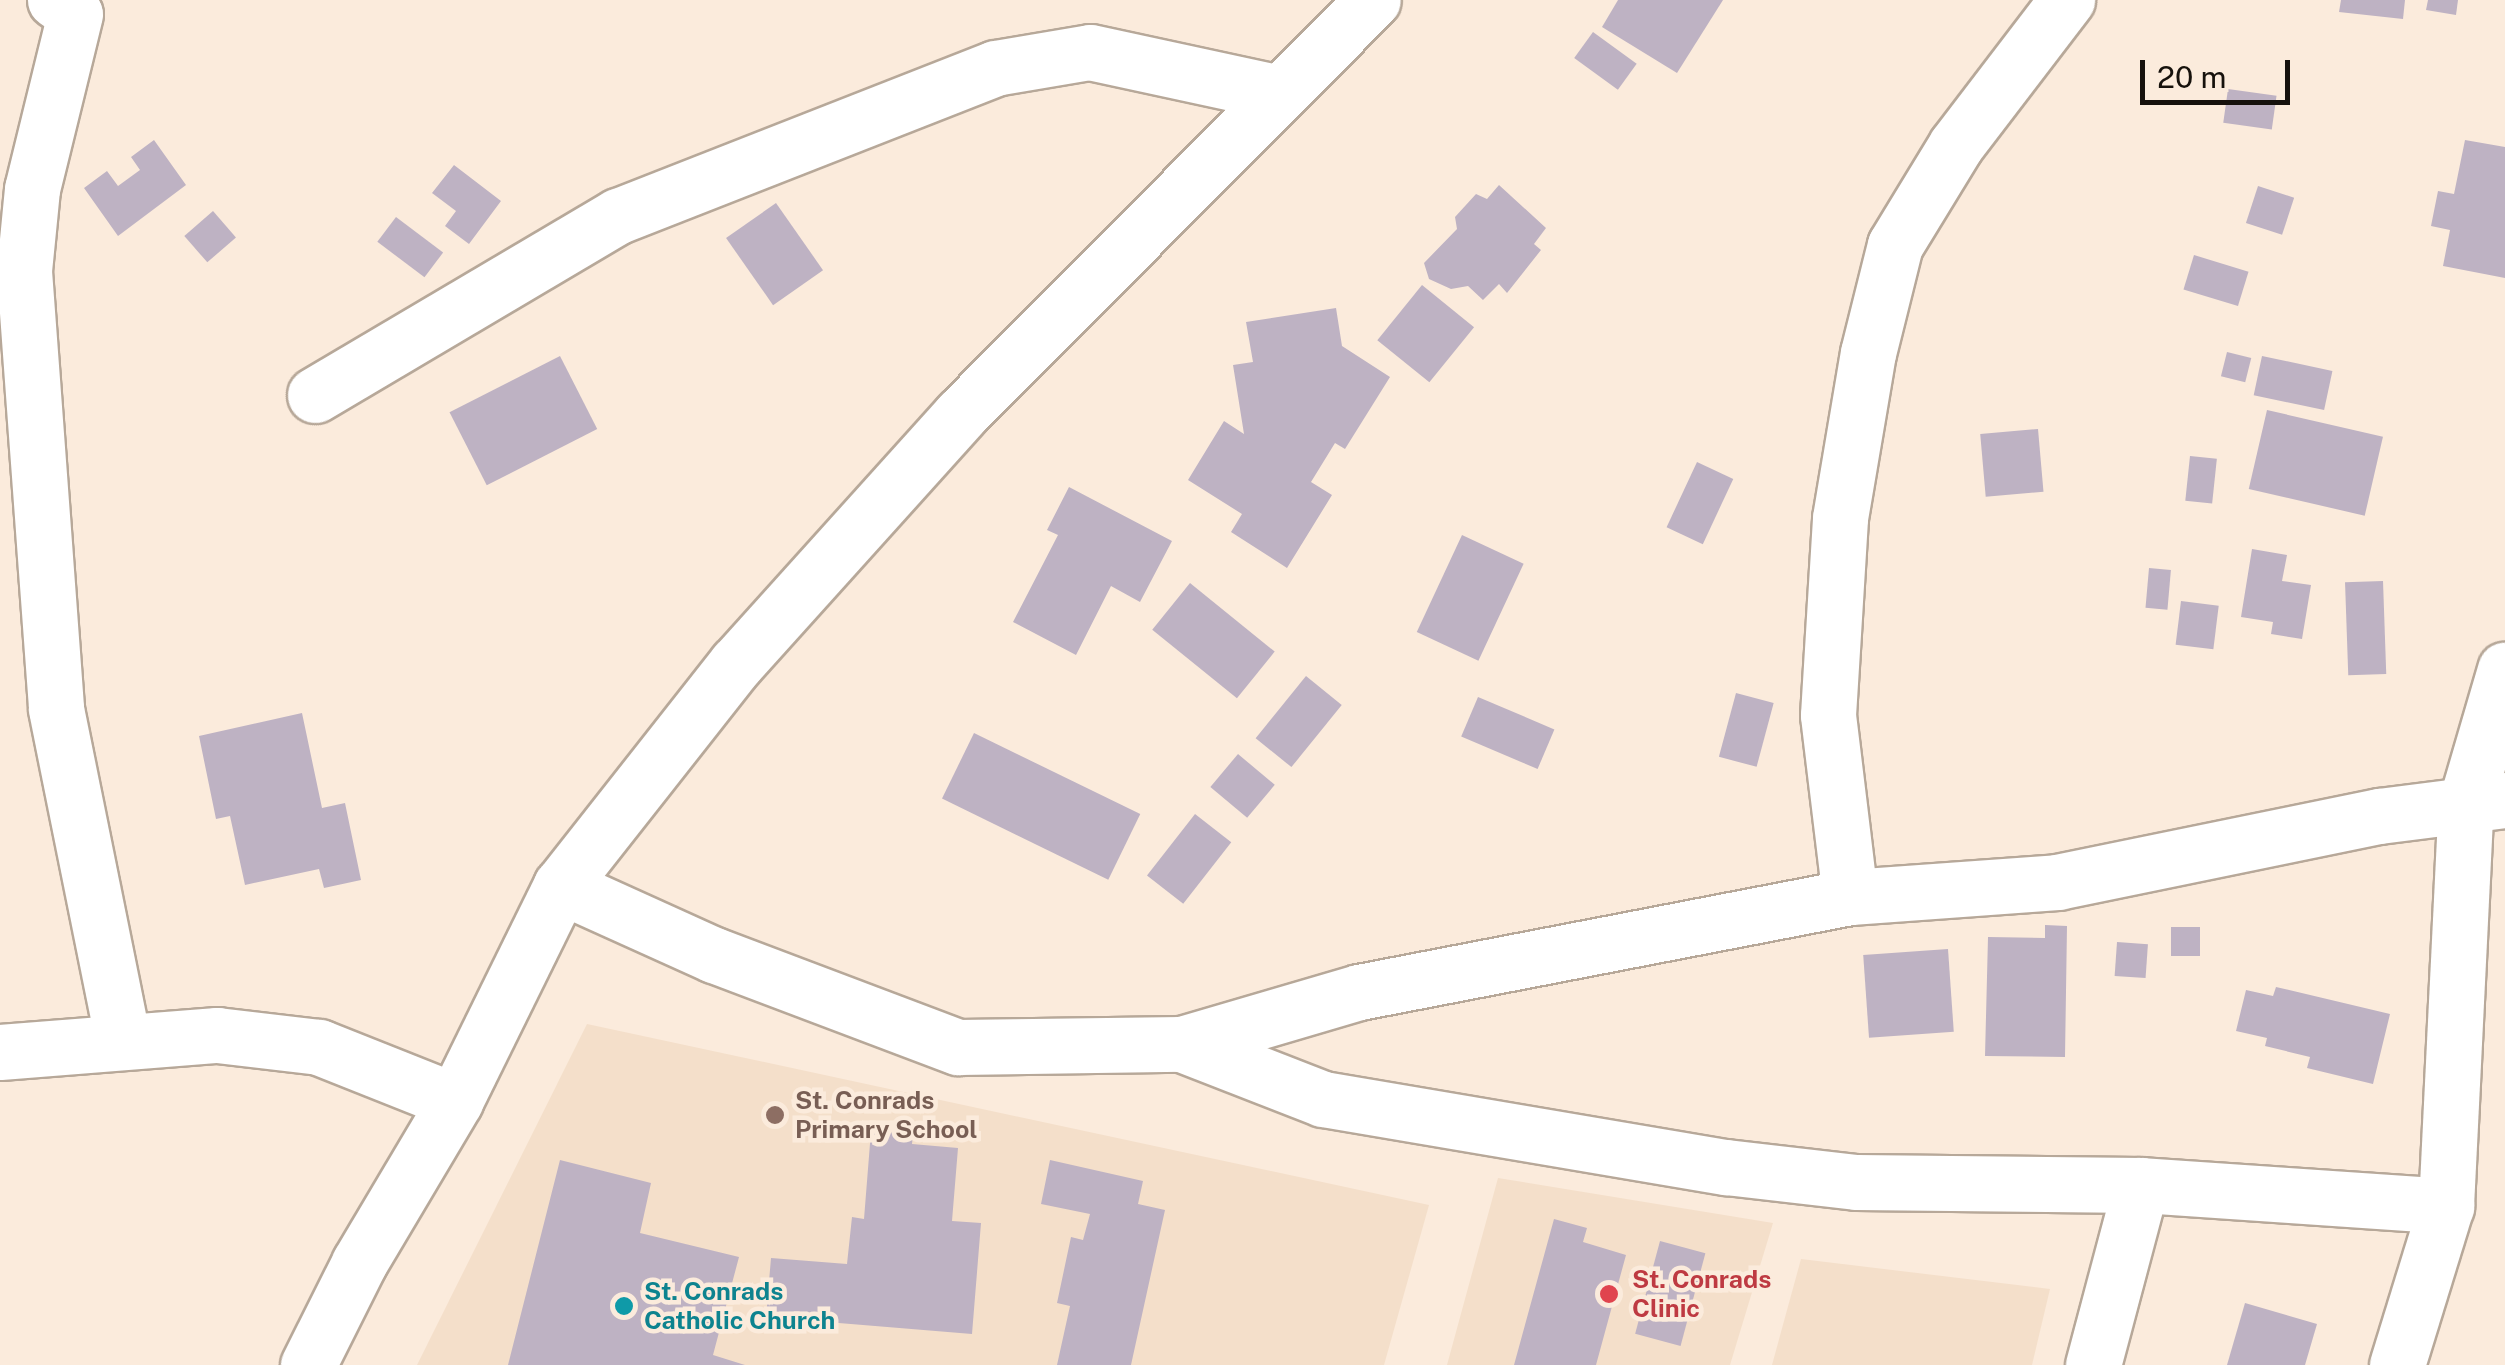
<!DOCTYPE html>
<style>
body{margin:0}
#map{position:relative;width:2505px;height:1365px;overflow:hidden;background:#fbebdc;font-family:"Public Sans",sans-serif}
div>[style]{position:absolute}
.built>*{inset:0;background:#f4dfca}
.building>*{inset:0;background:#beb2c3;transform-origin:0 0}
.roads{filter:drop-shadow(2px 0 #b7a899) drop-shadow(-2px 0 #b7a899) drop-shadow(0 2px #b7a899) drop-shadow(0 -2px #b7a899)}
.minor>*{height:55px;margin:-27.5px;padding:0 27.5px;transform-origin:27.5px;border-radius:27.5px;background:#fff}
.major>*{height:55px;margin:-27.5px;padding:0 27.5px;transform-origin:27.5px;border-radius:27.5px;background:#fff}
.dots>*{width:28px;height:28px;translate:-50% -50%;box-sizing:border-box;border:5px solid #fbebdc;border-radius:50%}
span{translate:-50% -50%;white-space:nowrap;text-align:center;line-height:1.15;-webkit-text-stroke:9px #fbebdc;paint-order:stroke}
.education-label{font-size:25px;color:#785e54;font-weight:700}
.left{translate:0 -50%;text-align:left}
.health-label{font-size:25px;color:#be3a42;font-weight:700}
.culture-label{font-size:25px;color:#0d838f;font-weight:700}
.scale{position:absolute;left:2140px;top:60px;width:150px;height:45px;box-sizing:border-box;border:5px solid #16110c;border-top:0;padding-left:12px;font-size:30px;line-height:35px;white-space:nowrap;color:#16110c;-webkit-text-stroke:8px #fbebdc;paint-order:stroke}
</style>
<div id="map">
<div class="built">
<div style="clip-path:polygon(587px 1024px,1429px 1205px,1384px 1365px,417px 1365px)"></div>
<div style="clip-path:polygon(1498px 1178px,1773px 1223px,1730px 1365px,1447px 1365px)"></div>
<div style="clip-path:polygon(1801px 1259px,2050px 1289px,2032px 1365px,1772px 1365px)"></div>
</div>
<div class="building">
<div style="clip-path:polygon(1618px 0,1723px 0,1677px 73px,1602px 27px)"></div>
<div style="clip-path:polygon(2341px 0,2405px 0,2403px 19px,2339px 12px)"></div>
<div style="clip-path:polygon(2428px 0,2458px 0,2456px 15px,2426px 10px)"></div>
<div style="left:1593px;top:32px;width:54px;height:32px;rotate:36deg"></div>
<div style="left:2228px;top:89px;width:49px;height:34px;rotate:8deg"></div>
<div style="clip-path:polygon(154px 140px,186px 185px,118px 236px,84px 188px,107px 171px,118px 186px,140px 170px,131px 157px)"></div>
<div style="clip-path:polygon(2465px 140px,2505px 147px,2505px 278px,2443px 266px,2450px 230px,2431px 226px,2438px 191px,2454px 194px)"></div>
<div style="clip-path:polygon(454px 165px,501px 201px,469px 244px,445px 226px,456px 211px,432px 193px)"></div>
<div style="clip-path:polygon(1499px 185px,1546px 228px,1534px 244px,1541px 250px,1507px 293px,1499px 284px,1483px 300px,1468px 286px,1451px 289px,1429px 279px,1424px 263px,1457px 229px,1455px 217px,1476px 194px,1487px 199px)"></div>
<div style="left:2258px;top:186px;width:38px;height:39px;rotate:18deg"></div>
<div style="left:776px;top:203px;width:82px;height:61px;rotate:55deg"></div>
<div style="left:213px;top:211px;width:35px;height:38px;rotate:49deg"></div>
<div style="left:396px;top:217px;width:59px;height:31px;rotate:37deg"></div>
<div style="left:2194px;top:255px;width:57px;height:36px;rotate:17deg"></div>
<div style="left:1422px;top:285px;width:67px;height:71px;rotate:39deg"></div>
<div style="clip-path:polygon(1336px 308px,1342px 346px,1390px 377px,1345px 449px,1335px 443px,1311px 482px,1332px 495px,1287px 568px,1231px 532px,1242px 514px,1188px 480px,1224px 421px,1244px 434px,1233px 365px,1253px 362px,1246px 322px)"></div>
<div style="left:2227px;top:352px;width:25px;height:25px;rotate:14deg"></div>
<div style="left:560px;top:356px;width:82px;height:124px;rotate:63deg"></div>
<div style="left:2262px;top:356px;width:72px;height:40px;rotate:12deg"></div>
<div style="left:2267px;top:410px;width:119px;height:81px;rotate:13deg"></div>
<div style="left:2038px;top:429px;width:63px;height:58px;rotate:85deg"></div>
<div style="left:2190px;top:456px;width:27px;height:45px;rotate:6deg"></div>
<div style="left:1697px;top:462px;width:40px;height:72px;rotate:25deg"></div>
<div style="clip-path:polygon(1069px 487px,1172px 541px,1140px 602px,1111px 586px,1076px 655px,1013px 622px,1058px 535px,1047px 530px)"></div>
<div style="left:1462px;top:535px;width:68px;height:107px;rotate:25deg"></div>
<div style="clip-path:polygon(2252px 549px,2287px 555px,2282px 581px,2311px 585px,2302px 639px,2271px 634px,2273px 622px,2241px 617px)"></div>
<div style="left:2149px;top:568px;width:22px;height:40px;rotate:5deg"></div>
<div style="left:2383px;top:581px;width:93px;height:38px;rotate:88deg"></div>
<div style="left:1190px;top:583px;width:109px;height:60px;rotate:39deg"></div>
<div style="left:2181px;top:601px;width:38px;height:44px;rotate:7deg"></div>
<div style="left:1306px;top:676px;width:46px;height:80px;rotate:39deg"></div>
<div style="left:1736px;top:693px;width:39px;height:66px;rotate:15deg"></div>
<div style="left:1478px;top:697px;width:83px;height:43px;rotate:23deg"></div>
<div style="clip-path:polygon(302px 713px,322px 808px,345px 803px,361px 880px,324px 888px,319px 869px,245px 885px,230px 816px,216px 819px,199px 736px)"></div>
<div style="left:974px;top:733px;width:185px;height:73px;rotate:26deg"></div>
<div style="left:1238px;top:754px;width:48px;height:43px;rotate:40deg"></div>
<div style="left:1195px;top:814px;width:46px;height:78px;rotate:38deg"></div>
<div style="clip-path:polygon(2045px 925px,2067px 926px,2065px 1057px,1985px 1056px,1988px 937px,2045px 938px)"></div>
<div style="left:2171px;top:927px;width:29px;height:29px"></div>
<div style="left:2117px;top:942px;width:31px;height:34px;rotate:4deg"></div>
<div style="left:1948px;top:949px;width:83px;height:85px;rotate:86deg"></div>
<div style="clip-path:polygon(2276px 987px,2390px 1014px,2373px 1084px,2307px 1068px,2310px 1057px,2265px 1046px,2267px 1038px,2236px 1031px,2246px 990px,2273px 996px)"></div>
<div style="clip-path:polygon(871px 1131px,913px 1134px,912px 1144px,958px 1148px,952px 1221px,981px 1223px,972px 1334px,766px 1317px,771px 1258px,847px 1264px,852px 1217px,864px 1219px)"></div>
<div style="clip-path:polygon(560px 1160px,651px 1183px,640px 1233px,739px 1257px,713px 1355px,745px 1365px,508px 1365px)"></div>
<div style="clip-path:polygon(1050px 1160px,1143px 1181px,1138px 1204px,1165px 1210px,1131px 1365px,1057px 1365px,1070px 1306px,1057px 1303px,1071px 1237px,1083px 1240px,1090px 1214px,1041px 1204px)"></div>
<div style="clip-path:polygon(1554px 1219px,1587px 1228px,1583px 1242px,1626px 1255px,1596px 1365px,1514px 1365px)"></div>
<div style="left:1660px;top:1241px;width:47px;height:96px;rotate:15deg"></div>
<div style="clip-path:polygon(2245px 1303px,2317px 1324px,2305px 1365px,2227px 1365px)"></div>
</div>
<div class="roads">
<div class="minor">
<div style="left:55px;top:0;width:24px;rotate:35deg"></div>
<div style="left:75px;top:14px;width:180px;rotate:103.8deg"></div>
<div style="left:32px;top:189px;width:82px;rotate:95.6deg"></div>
<div style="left:24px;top:271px;width:439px;rotate:85.8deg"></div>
<div style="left:56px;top:709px;width:339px;rotate:78.6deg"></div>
<div style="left:315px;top:395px;width:352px;rotate:-30.6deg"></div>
<div style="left:618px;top:216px;width:405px;rotate:-21.4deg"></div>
<div style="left:995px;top:68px;width:96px;rotate:-9.6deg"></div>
<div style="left:1090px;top:52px;width:194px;rotate:12.2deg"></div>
<div style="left:561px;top:886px;width:168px;rotate:24.3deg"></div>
<div style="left:714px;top:955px;width:261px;rotate:20.7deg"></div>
<div style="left:958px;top:1047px;width:224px;rotate:-0.8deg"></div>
<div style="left:1182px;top:1044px;width:184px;rotate:-16.4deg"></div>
<div style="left:1359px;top:992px;width:500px;rotate:-10.95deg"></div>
<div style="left:1850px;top:897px;width:208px;rotate:-4.1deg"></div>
<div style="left:2057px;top:882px;width:329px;rotate:-11.6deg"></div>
<div style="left:2379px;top:816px;width:127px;rotate:-7.2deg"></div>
<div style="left:1850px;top:897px;width:183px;rotate:-96.9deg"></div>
<div style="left:1828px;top:715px;width:197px;rotate:-86.5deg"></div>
<div style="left:1840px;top:518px;width:167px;rotate:-80.4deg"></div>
<div style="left:1868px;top:353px;width:111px;rotate:-76deg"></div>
<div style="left:1895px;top:245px;width:117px;rotate:-58.6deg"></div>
<div style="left:1956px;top:145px;width:183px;rotate:-52.6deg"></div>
<div style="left:1182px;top:1044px;width:151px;rotate:21.3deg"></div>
<div style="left:1323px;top:1099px;width:409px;rotate:9.6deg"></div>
<div style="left:1726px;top:1167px;width:131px;rotate:6.6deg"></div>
<div style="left:1856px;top:1182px;width:285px;rotate:0.6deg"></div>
<div style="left:2141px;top:1185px;width:306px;rotate:3.9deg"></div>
<div style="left:0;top:1052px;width:218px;rotate:-4.5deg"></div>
<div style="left:217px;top:1035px;width:103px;rotate:6.7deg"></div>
<div style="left:319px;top:1047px;width:146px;rotate:21.7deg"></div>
<div style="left:2093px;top:1365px;width:186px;rotate:-75.1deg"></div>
<div style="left:2397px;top:1365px;width:166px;rotate:-72.9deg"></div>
<div style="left:2446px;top:1206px;width:403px;rotate:-87.2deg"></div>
<div style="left:2466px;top:803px;width:139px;rotate:-73.7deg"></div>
</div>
<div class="major">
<div style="left:308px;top:1365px;width:114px;rotate:-63.4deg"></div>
<div style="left:359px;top:1263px;width:188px;rotate:-59.3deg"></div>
<div style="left:455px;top:1101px;width:240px;rotate:-63.8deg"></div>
<div style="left:561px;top:886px;width:283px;rotate:-51.8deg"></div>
<div style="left:736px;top:664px;width:335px;rotate:-48deg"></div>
<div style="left:960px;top:415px;width:585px;rotate:-45.14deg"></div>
</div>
</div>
<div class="dots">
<div style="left:775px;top:1115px;background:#8d6e63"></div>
<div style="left:1609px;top:1294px;background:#e0444e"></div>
<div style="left:624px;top:1306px;background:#0f9aa8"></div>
</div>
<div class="education-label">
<span class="left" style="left:795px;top:1115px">St. Conrads<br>Primary School</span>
</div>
<div class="health-label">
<span class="left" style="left:1632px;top:1294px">St. Conrads<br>Clinic</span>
</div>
<div class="culture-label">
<span class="left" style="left:644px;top:1306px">St. Conrads<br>Catholic Church</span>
</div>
<div class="scale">20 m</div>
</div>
